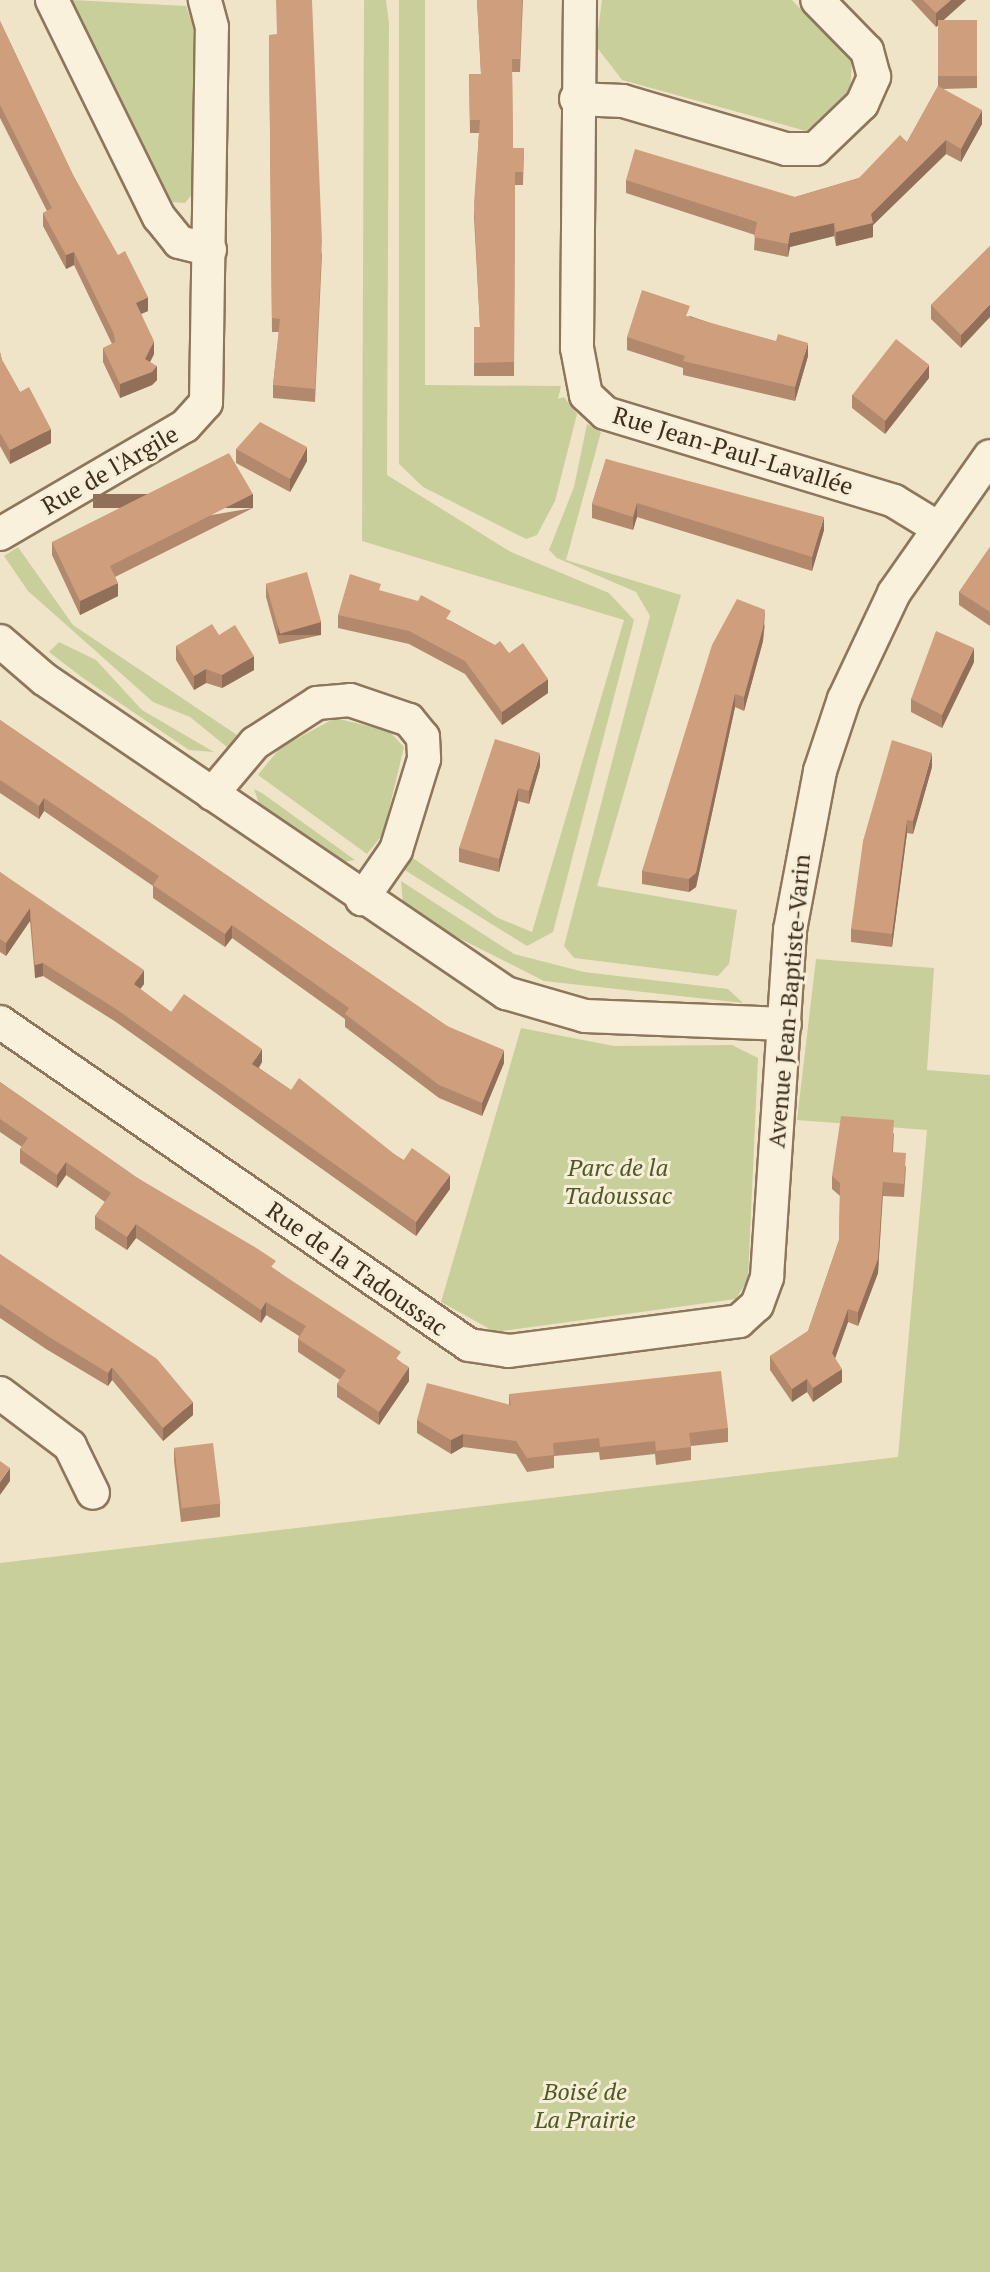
<!DOCTYPE html>
<meta charset="utf-8">
<style>
body{margin:0}
#map{position:relative;width:990px;height:2272px;overflow:hidden;background:#f0e4c8;font-family:"PT Serif",serif}
div>[style]{position:absolute}
.green>*{inset:0;background:#c9cf9b}
.roads{filter:drop-shadow(2px 0 #8d765c) drop-shadow(-2px 0 #8d765c) drop-shadow(0 2px #8d765c) drop-shadow(0 -2px #8d765c)}
.minor>*{height:32px;margin:-16px;padding:0 16px;transform-origin:16px;border-radius:16px;background:#faf1dc}
.wall>*{inset:0;background:#b2896c}
.shaded-wall>*{inset:0;background:#916f58;transform-origin:0 0}
.building>*{inset:0;background:#cf9f7d;transform-origin:0 0}
span{translate:-50% -50%;white-space:nowrap;text-align:center;line-height:1.15;-webkit-text-stroke:6px #f7eed8;paint-order:stroke}
.street-label{font-size:24px;color:#3d2e20}
.park-label{font-size:24px;color:#4d5a26;font-style:italic}
</style>
<div id="map">
<div class="green">
<div style="clip-path:polygon(72px 0,186px 6px,193px 26px,193px 193px,185px 203px,172px 202px)"></div>
<div style="clip-path:polygon(364px 0,386px 0,389px 23px,387px 475px,511px 552px,609px 593px,634px 620px,553px 932px,527px 946px,403px 869px,413px 858px,498px 918px,532px 932px,624px 620px,362px 541px)"></div>
<div style="clip-path:polygon(399px 0,425px 0,425px 385px,561px 386px,558px 399px,564px 397px,577px 414px,555px 501px,537px 535px,526px 539px,423px 487px,399px 464px)"></div>
<div style="clip-path:polygon(602px 0,792px 0,852px 63px,850px 90px,806px 131px,622px 80px,596px 46px)"></div>
<div style="clip-path:polygon(587px 424px,601px 432px,566px 560px,681px 595px,597px 886px,737px 910px,729px 964px,718px 976px,574px 958px,564px 946px,650px 616px,636px 592px,557px 558px,549px 550px,574px 487px)"></div>
<div style="clip-path:polygon(18px 547px,73px 625px,237px 735px,227px 747px,190px 717px,153px 702px,28px 591px,4px 556px)"></div>
<div style="clip-path:polygon(59px 642px,96px 660px,142px 710px,214px 752px,189px 750px,83px 678px,49px 652px)"></div>
<div style="clip-path:polygon(335px 718px,389px 731px,404px 747px,383px 834px,367px 854px,258px 775px,280px 748px)"></div>
<div style="clip-path:polygon(254px 789px,262px 793px,355px 860px,342px 862px,262px 812px)"></div>
<div style="clip-path:polygon(401px 881px,514px 954px,584px 972px,728px 989px,743px 1003px,544px 981px,431px 924px,403px 904px)"></div>
<div style="clip-path:polygon(816px 959px,934px 968px,927px 1070px,990px 1075px,990px 2272px,0 2272px,0 1563px,898px 1457px,927px 1130px,797px 1120px)"></div>
<div style="clip-path:polygon(521px 1028px,614px 1046px,732px 1045px,758px 1058px,748px 1279px,736px 1299px,495px 1332px,441px 1302px)"></div>
</div>
<div class="roads">
<div class="minor">
<div style="left:52px;top:0;width:242px;rotate:63.8deg"></div>
<div style="left:159px;top:217px;width:32px;rotate:51deg"></div>
<div style="left:179px;top:242px;width:32px;rotate:14deg"></div>
<div style="left:580px;top:0;width:348px;rotate:90.5deg"></div>
<div style="left:577px;top:348px;width:48px;rotate:79.2deg"></div>
<div style="left:586px;top:395px;width:26px;rotate:43deg"></div>
<div style="left:605px;top:413px;width:302px;rotate:16.9deg"></div>
<div style="left:894px;top:501px;width:48px;rotate:31.4deg"></div>
<div style="left:576px;top:99px;width:47px;rotate:2.4deg"></div>
<div style="left:623px;top:101px;width:170px;rotate:16.4deg"></div>
<div style="left:786px;top:149px;width:29px"></div>
<div style="left:815px;top:149px;width:65px;rotate:-43.8deg"></div>
<div style="left:862px;top:104px;width:30px;rotate:-66deg"></div>
<div style="left:874px;top:77px;width:27px;rotate:-105deg"></div>
<div style="left:867px;top:51px;width:71px;rotate:-134.4deg"></div>
<div style="left:0;top:534px;width:214px;rotate:-30.3deg"></div>
<div style="left:185px;top:426px;width:31px;rotate:-48deg"></div>
<div style="left:206px;top:403px;width:376px;rotate:-89.1deg"></div>
<div style="left:212px;top:27px;width:28px;rotate:-105deg"></div>
<div style="left:0;top:641px;width:58px;rotate:40.8deg"></div>
<div style="left:44px;top:679px;width:559px;rotate:34.2deg"></div>
<div style="left:506px;top:993px;width:82px;rotate:16.2deg"></div>
<div style="left:585px;top:1016px;width:200px;rotate:2.3deg"></div>
<div style="left:212px;top:794px;width:67px;rotate:-49.9deg"></div>
<div style="left:255px;top:743px;width:74px;rotate:-32.8deg"></div>
<div style="left:317px;top:703px;width:33px;rotate:-5deg"></div>
<div style="left:350px;top:700px;width:62px;rotate:18.7deg"></div>
<div style="left:409px;top:720px;width:22px;rotate:51deg"></div>
<div style="left:423px;top:737px;width:22px;rotate:87deg"></div>
<div style="left:424px;top:759px;width:95px;rotate:107.1deg"></div>
<div style="left:396px;top:850px;width:60px;rotate:124.8deg"></div>
<div style="left:0;top:1022px;width:569px;rotate:34.56deg"></div>
<div style="left:469px;top:1345px;width:40px;rotate:8.5deg"></div>
<div style="left:509px;top:1351px;width:232px;rotate:-7.4deg"></div>
<div style="left:739px;top:1321px;width:24px;rotate:-42deg"></div>
<div style="left:757px;top:1305px;width:30px;rotate:-70deg"></div>
<div style="left:767px;top:1277px;width:348px;rotate:-86.2deg"></div>
<div style="left:790px;top:930px;width:162px;rotate:-79.3deg"></div>
<div style="left:820px;top:771px;width:76px;rotate:-71.6deg"></div>
<div style="left:844px;top:699px;width:117px;rotate:-64.7deg"></div>
<div style="left:894px;top:593px;width:167px;rotate:-55deg"></div>
<div style="left:0;top:1393px;width:88px;rotate:37.1deg"></div>
<div style="left:70px;top:1446px;width:52px;rotate:63.9deg"></div>
</div>
</div>
<div class="wall">
<div style="clip-path:polygon(477px 0,523px 0,520px 72px,512px 72px,513px 148px,524px 148px,523px 185px,515px 185px,514px 376px,474px 376px,474px 327px,480px 327px,474px 217px,479px 133px,470px 133px,469px 74px,481px 74px)"></div>
<div style="clip-path:polygon(911px 0,966px 0,943px 20px,977px 20px,977px 88px,943px 89px,982px 124px,961px 162px,946px 154px,873px 225px,873px 237px,836px 246px,834px 236px,790px 247px,788px 257px,754px 250px,755px 235px,626px 193px,626px 180px,795px 197px,859px 178px,907px 142px,938px 86px,938px 25px,936px 27px)"></div>
<div style="clip-path:polygon(0 21px,73px 175px,148px 311px,141px 314px,154px 354px,150px 362px,157px 380px,152px 385px,120px 398px,103px 362px,103px 348px,112px 344px,74px 265px,66px 269px,43px 226px,43px 213px,47px 211px,0 118px)"></div>
<div style="clip-path:polygon(269px 35px,322px 255px,315px 402px,273px 398px,273px 385px,279px 332px,272px 332px)"></div>
<div style="clip-path:polygon(990px 246px,961px 348px,931px 319px,931px 305px)"></div>
<div style="clip-path:polygon(690px 316px,808px 356px,795px 401px,683px 375px,683px 368px,627px 350px,627px 337px)"></div>
<div style="clip-path:polygon(0 352px,2px 360px,20px 392px,51px 443px,10px 464px,0 446px)"></div>
<div style="clip-path:polygon(929px 378px,885px 434px,852px 408px,852px 395px)"></div>
<div style="clip-path:polygon(236px 449px,307px 461px,290px 492px,236px 463px)"></div>
<div style="clip-path:polygon(606px 459px,824px 530px,812px 571px,637px 517px,633px 530px,592px 518px,592px 504px)"></div>
<div style="clip-path:polygon(253px 508px,115px 577px,118px 596px,80px 615px,52px 555px,52px 542px)"></div>
<div style="clip-path:polygon(990px 547px,990px 626px,959px 605px,959px 592px)"></div>
<div style="clip-path:polygon(266px 584px,321px 635px,279px 644px,266px 597px)"></div>
<div style="clip-path:polygon(381px 591px,451px 621px,509px 653px,548px 693px,502px 725px,465px 674px,409px 644px,338px 628px,338px 615px)"></div>
<div style="clip-path:polygon(765px 624px,763px 641px,744px 711px,735px 707px,696px 887px,689px 892px,642px 884px,642px 871px)"></div>
<div style="clip-path:polygon(219px 635px,254px 670px,222px 688px,206px 683px,194px 690px,176px 660px,176px 646px)"></div>
<div style="clip-path:polygon(974px 662px,942px 728px,911px 712px,911px 699px)"></div>
<div style="clip-path:polygon(0 720px,447px 1026px,504px 1063px,482px 1116px,439px 1098px,345px 1027px,345px 1019px,232px 938px,225px 947px,153px 898px,153px 886px,44px 811px,39px 819px,0 793px)"></div>
<div style="clip-path:polygon(540px 766px,529px 804px,518px 801px,499px 872px,459px 862px,459px 848px)"></div>
<div style="clip-path:polygon(932px 767px,913px 834px,907px 833px,892px 947px,851px 942px,851px 929px)"></div>
<div style="clip-path:polygon(0 872px,144px 984px,140px 989px,171px 1012px,262px 1062px,259px 1068px,291px 1090px,450px 1189px,416px 1236px,116px 1022px,43px 976px,35px 978px,30px 921px,6px 956px,0 952px)"></div>
<div style="clip-path:polygon(0 1082px,136px 1177px,276px 1270px,401px 1362px,409px 1381px,379px 1425px,337px 1397px,337px 1384px,340px 1380px,298px 1352px,298px 1339px,299px 1336px,266px 1315px,261px 1323px,136px 1238px,127px 1250px,95px 1229px,95px 1216px,105px 1202px,66px 1175px,57px 1188px,20px 1163px,20px 1149px,22px 1147px,0 1132px)"></div>
<div style="clip-path:polygon(894px 1133px,893px 1152px,906px 1167px,904px 1197px,883px 1196px,878px 1273px,858px 1326px,848px 1322px,835px 1358px,842px 1382px,813px 1402px,807px 1392px,792px 1402px,770px 1370px,770px 1356px,808px 1331px,839px 1240px,840px 1196px,832px 1189px,832px 1176px)"></div>
<div style="clip-path:polygon(0 1254px,193px 1415px,163px 1441px,112px 1380px,108px 1386px,46px 1349px,0 1318px)"></div>
<div style="clip-path:polygon(509px 1394px,728px 1428px,728px 1442px,691px 1446px,691px 1460px,656px 1465px,655px 1454px,600px 1460px,599px 1452px,554px 1456px,554px 1468px,527px 1472px,516px 1454px,463px 1447px,451px 1454px,417px 1433px,417px 1420px,509px 1405px)"></div>
<div style="clip-path:polygon(174px 1448px,220px 1504px,220px 1517px,181px 1522px,174px 1461px)"></div>
</div>
<div class="shaded-wall">
<div style="clip-path:polygon(951px 0,966px 0,936px 27px,936px 13px)"></div>
<div style="clip-path:polygon(982px 110px,982px 124px,961px 162px,961px 149px)"></div>
<div style="clip-path:polygon(946px 140px,946px 154px,873px 225px,873px 237px,836px 246px,836px 232px,871px 214px)"></div>
<div style="clip-path:polygon(834px 223px,834px 236px,790px 247px,788px 257px,788px 244px,790px 233px)"></div>
<div style="clip-path:polygon(74px 252px,74px 265px,66px 269px,66px 255px)"></div>
<div style="clip-path:polygon(148px 297px,148px 311px,136px 316px,136px 303px)"></div>
<div style="clip-path:polygon(990px 304px,990px 317px,961px 348px,961px 335px)"></div>
<div style="clip-path:polygon(154px 341px,154px 354px,145px 372px,145px 359px)"></div>
<div style="clip-path:polygon(808px 343px,808px 356px,795px 401px,795px 387px)"></div>
<div style="clip-path:polygon(929px 365px,929px 378px,885px 434px,885px 421px)"></div>
<div style="clip-path:polygon(157px 366px,157px 380px,152px 385px,120px 398px,120px 384px)"></div>
<div style="clip-path:polygon(51px 429px,51px 443px,10px 464px,10px 450px)"></div>
<div style="clip-path:polygon(307px 447px,307px 461px,290px 492px,290px 479px)"></div>
<div style="left:253px;top:494px;width:14px;height:160px;rotate:90deg"></div>
<div style="clip-path:polygon(637px 503px,637px 517px,633px 530px,633px 517px)"></div>
<div style="clip-path:polygon(824px 517px,824px 530px,812px 571px,812px 557px)"></div>
<div style="clip-path:polygon(118px 583px,118px 596px,80px 615px,80px 601px)"></div>
<div style="clip-path:polygon(765px 610px,763px 641px,744px 711px,744px 697px)"></div>
<div style="left:321px;top:622px;width:13px;height:43px;rotate:90deg"></div>
<div style="clip-path:polygon(974px 648px,974px 662px,942px 728px,942px 715px)"></div>
<div style="clip-path:polygon(254px 656px,254px 670px,222px 688px,222px 675px)"></div>
<div style="clip-path:polygon(206px 669px,206px 683px,194px 690px,194px 676px)"></div>
<div style="clip-path:polygon(548px 679px,548px 693px,502px 725px,502px 712px)"></div>
<div style="clip-path:polygon(735px 694px,735px 707px,696px 887px,689px 892px,689px 879px)"></div>
<div style="clip-path:polygon(540px 753px,540px 766px,529px 804px,529px 791px)"></div>
<div style="clip-path:polygon(932px 753px,932px 767px,913px 834px,913px 821px)"></div>
<div style="clip-path:polygon(518px 788px,518px 801px,499px 872px,499px 859px)"></div>
<div style="clip-path:polygon(44px 798px,44px 811px,39px 819px,39px 806px)"></div>
<div style="clip-path:polygon(907px 820px,907px 833px,892px 947px,892px 934px)"></div>
<div style="clip-path:polygon(30px 908px,30px 921px,6px 956px,6px 943px)"></div>
<div style="clip-path:polygon(232px 925px,232px 938px,225px 947px,225px 934px)"></div>
<div style="clip-path:polygon(43px 963px,43px 976px,35px 978px,35px 965px)"></div>
<div style="clip-path:polygon(144px 970px,144px 984px,134px 997px,134px 984px)"></div>
<div style="clip-path:polygon(262px 1049px,262px 1062px,252px 1077px,252px 1064px)"></div>
<div style="clip-path:polygon(504px 1050px,504px 1063px,482px 1116px,482px 1103px)"></div>
<div style="clip-path:polygon(66px 1162px,66px 1175px,57px 1188px,57px 1175px)"></div>
<div style="clip-path:polygon(450px 1175px,450px 1189px,416px 1236px,416px 1222px)"></div>
<div style="clip-path:polygon(883px 1182px,878px 1273px,858px 1326px,858px 1312px)"></div>
<div style="clip-path:polygon(136px 1224px,136px 1238px,127px 1250px,127px 1237px)"></div>
<div style="clip-path:polygon(266px 1302px,266px 1315px,261px 1323px,261px 1310px)"></div>
<div style="clip-path:polygon(848px 1309px,848px 1322px,832px 1367px,832px 1353px)"></div>
<div style="clip-path:polygon(112px 1367px,112px 1380px,108px 1386px,108px 1373px)"></div>
<div style="clip-path:polygon(409px 1367px,409px 1381px,379px 1425px,379px 1412px)"></div>
<div style="clip-path:polygon(842px 1369px,842px 1382px,813px 1402px,813px 1388px)"></div>
<div style="clip-path:polygon(807px 1379px,807px 1392px,792px 1402px,792px 1389px)"></div>
<div style="clip-path:polygon(193px 1402px,193px 1415px,163px 1441px,163px 1428px)"></div>
<div style="clip-path:polygon(463px 1434px,463px 1447px,451px 1454px,451px 1440px)"></div>
<div style="clip-path:polygon(10px 1468px,10px 1481px,0 1495px,0 1482px)"></div>
</div>
<div class="building">
<div style="clip-path:polygon(276px 0,312px 0,322px 241px,315px 389px,273px 385px,280px 319px,272px 318px,269px 35px,277px 34px)"></div>
<div style="clip-path:polygon(477px 0,522px 0,520px 59px,512px 59px,513px 148px,524px 148px,523px 172px,515px 172px,514px 362px,474px 363px,474px 327px,480px 327px,474px 203px,480px 120px,470px 120px,469px 74px,481px 74px)"></div>
<div style="clip-path:polygon(923px 0,951px 0,936px 13px)"></div>
<div style="left:938px;top:20px;width:39px;height:56px"></div>
<div style="clip-path:polygon(0 21px,73px 175px,118px 255px,125px 251px,148px 297px,136px 303px,154px 341px,145px 359px,157px 366px,152px 372px,120px 384px,103px 348px,115px 342px,114px 334px,74px 252px,66px 255px,43px 213px,52px 208px,0 105px)"></div>
<div style="clip-path:polygon(938px 86px,982px 110px,961px 149px,946px 140px,871px 214px,873px 223px,836px 232px,834px 223px,790px 233px,788px 244px,754px 237px,757px 222px,626px 180px,635px 149px,795px 197px,859px 178px,900px 135px,907px 142px)"></div>
<div style="clip-path:polygon(990px 246px,990px 304px,961px 335px,931px 305px)"></div>
<div style="clip-path:polygon(642px 290px,690px 306px,686px 316px,776px 341px,778px 334px,808px 343px,795px 387px,683px 361px,685px 356px,627px 337px)"></div>
<div style="left:896px;top:339px;width:42px;height:71px;rotate:38deg"></div>
<div style="clip-path:polygon(0 352px,2px 360px,20px 392px,29px 387px,51px 429px,10px 450px,0 433px)"></div>
<div style="clip-path:polygon(260px 422px,307px 447px,290px 479px,236px 449px)"></div>
<div style="clip-path:polygon(229px 453px,253px 494px,110px 566px,118px 583px,80px 601px,52px 542px)"></div>
<div style="clip-path:polygon(606px 459px,824px 517px,812px 557px,637px 503px,633px 517px,592px 504px)"></div>
<div style="clip-path:polygon(990px 547px,990px 612px,959px 592px)"></div>
<div style="left:307px;top:572px;width:52px;height:43px;rotate:74deg"></div>
<div style="clip-path:polygon(350px 574px,381px 584px,379px 590px,418px 601px,421px 595px,451px 611px,446px 619px,495px 645px,500px 641px,509px 653px,523px 643px,548px 679px,502px 712px,465px 661px,409px 631px,338px 615px)"></div>
<div style="clip-path:polygon(737px 599px,765px 610px,763px 628px,744px 697px,735px 694px,696px 873px,689px 879px,642px 871px,712px 645px)"></div>
<div style="clip-path:polygon(212px 624px,219px 635px,235px 625px,254px 656px,222px 675px,206px 669px,194px 676px,176px 646px)"></div>
<div style="clip-path:polygon(936px 631px,974px 648px,942px 715px,911px 699px)"></div>
<div style="clip-path:polygon(0 720px,447px 1026px,504px 1050px,482px 1103px,439px 1085px,345px 1014px,349px 1008px,232px 925px,225px 934px,153px 885px,159px 876px,44px 798px,39px 806px,0 780px)"></div>
<div style="clip-path:polygon(495px 739px,540px 753px,529px 791px,518px 788px,499px 859px,459px 848px)"></div>
<div style="clip-path:polygon(892px 740px,932px 753px,913px 821px,907px 820px,892px 934px,851px 929px,863px 841px)"></div>
<div style="clip-path:polygon(0 872px,144px 970px,134px 984px,171px 1012px,184px 994px,262px 1049px,252px 1064px,291px 1090px,299px 1078px,403px 1161px,412px 1148px,450px 1175px,416px 1222px,116px 1009px,43px 963px,35px 965px,30px 908px,6px 943px,0 939px)"></div>
<div style="clip-path:polygon(0 1082px,136px 1177px,258px 1249px,276px 1261px,271px 1267px,401px 1352px,396px 1359px,409px 1367px,379px 1412px,337px 1384px,346px 1370px,298px 1339px,306px 1326px,266px 1302px,261px 1310px,136px 1224px,127px 1237px,95px 1216px,111px 1193px,66px 1162px,57px 1175px,20px 1149px,28px 1138px,0 1119px)"></div>
<div style="clip-path:polygon(841px 1116px,894px 1120px,892px 1152px,906px 1153px,904px 1184px,883px 1182px,878px 1259px,858px 1312px,848px 1309px,832px 1353px,842px 1369px,813px 1388px,807px 1379px,792px 1389px,770px 1356px,808px 1331px,839px 1240px,840px 1183px,832px 1176px)"></div>
<div style="clip-path:polygon(0 1254px,157px 1359px,193px 1402px,163px 1428px,112px 1367px,108px 1373px,46px 1335px,0 1304px)"></div>
<div style="clip-path:polygon(721px 1371px,728px 1428px,689px 1433px,691px 1447px,656px 1451px,655px 1441px,600px 1447px,599px 1438px,553px 1443px,554px 1455px,527px 1458px,516px 1441px,463px 1434px,451px 1440px,417px 1420px,427px 1383px,511px 1405px,509px 1394px)"></div>
<div style="left:213px;top:1443px;width:61px;height:39px;rotate:83deg"></div>
<div style="clip-path:polygon(0 1461px,10px 1468px,0 1482px)"></div>
</div>
<div class="street-label">
<span style="left:733px;top:451px;rotate:17deg">Rue Jean-Paul-Lavallée</span>
<span style="left:110px;top:470px;rotate:-30deg">Rue de l'Argile</span>
<span style="left:789px;top:1001px;rotate:-85deg">Avenue Jean-Baptiste-Varin</span>
<span style="left:357px;top:1269px;rotate:35deg">Rue de la Tadoussac</span>
</div>
<div class="park-label">
<span style="left:618px;top:1182px">Parc de la<br>Tadoussac</span>
<span style="left:585px;top:2106px">Boisé de<br>La Prairie</span>
</div>
</div>
